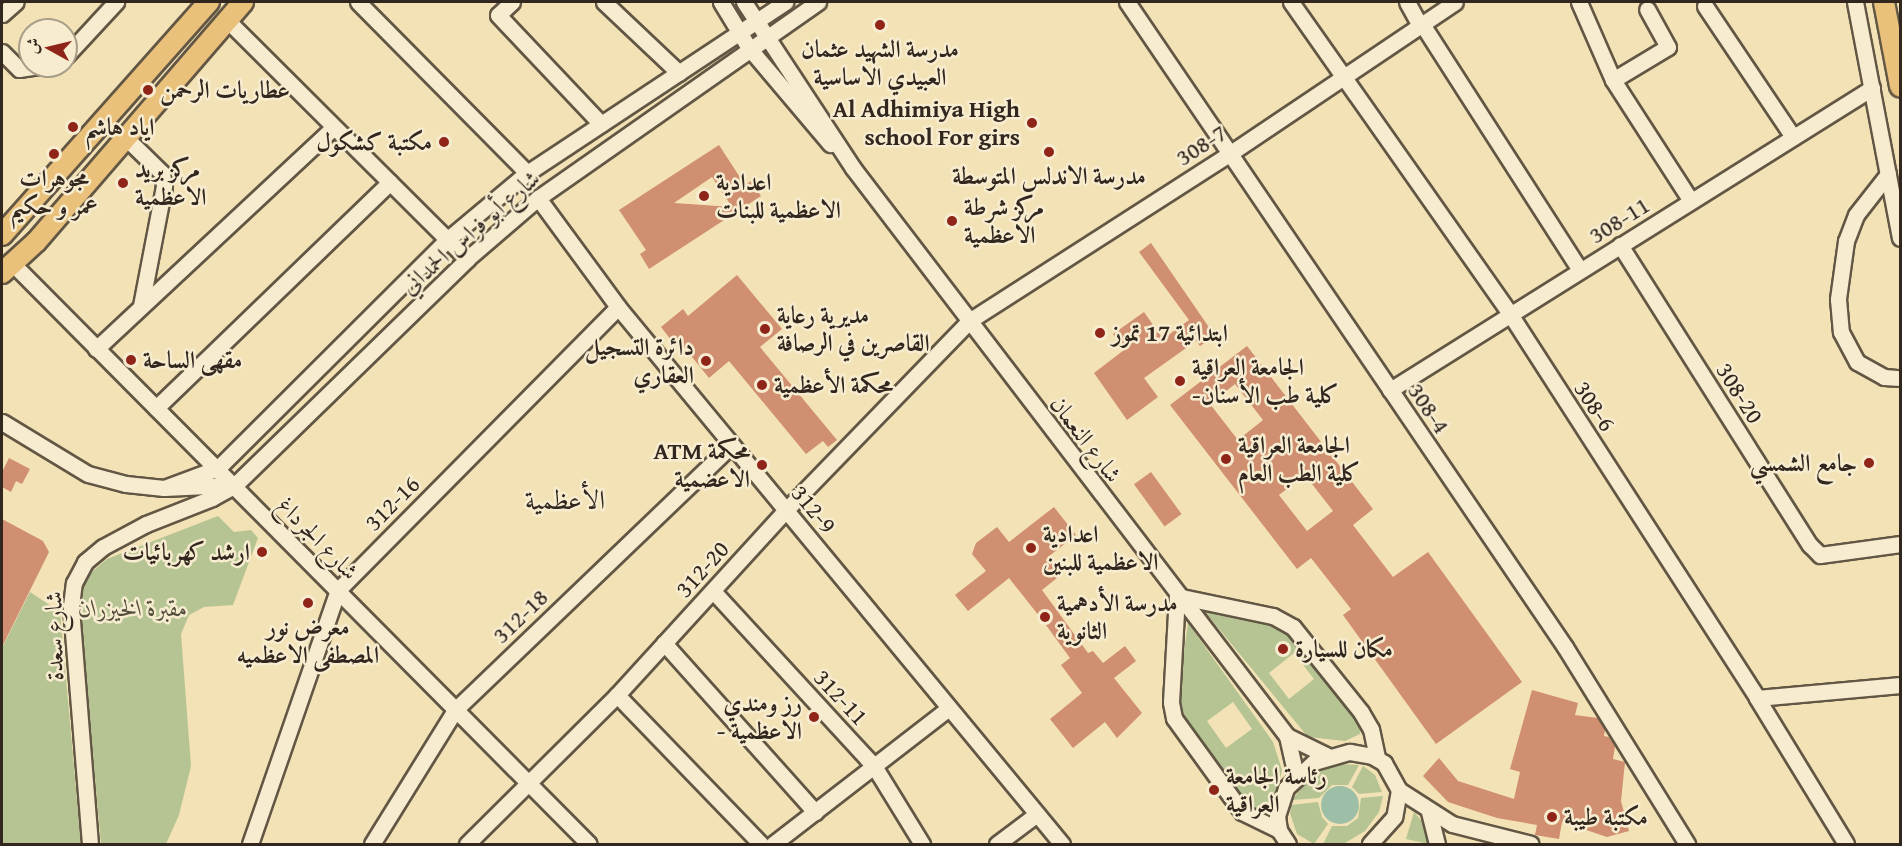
<!DOCTYPE html>
<meta charset="utf-8">
<style>
body{margin:0}
#map{position:relative;width:1902px;height:846px;overflow:hidden;background:#f3e2b5;font-family:"Gentium Book Plus",Amiri,serif}
div>[style]{position:absolute}
.green>*{inset:0;background:#b5c492}
.water>*{inset:0;background:#9dbfa8}
.round{border-radius:50%}
.building>*{inset:0;background:#d08f70;transform-origin:0 0}
.roads{filter:drop-shadow(2px 0 #625644) drop-shadow(-2px 0 #625644) drop-shadow(0 2px #625644) drop-shadow(0 -2px #625644)}
.minor>*{height:15px;margin:-7.5px;padding:0 7.5px;transform-origin:7.5px;border-radius:7.5px;background:#f7eccf}
.major>*{height:20px;margin:-10px;padding:0 10px;transform-origin:10px;border-radius:10px;background:#eac17a}
.dots>*{width:16px;height:16px;translate:-50% -50%;box-sizing:border-box;border:3px solid #f7eccf;border-radius:50%}
span{translate:-50% -50%;white-space:nowrap;text-align:center;line-height:1.15;-webkit-text-stroke:5px #f7eccf;paint-order:stroke}
.poi-label{font-size:24px;color:#31271f;font-weight:700}
.left{translate:0 -50%;text-align:left}
.right{translate:-100% -50%;text-align:right}
.street-label{font-size:24px;color:#31271f}
.park-label{font-size:24px;color:#524e3c;font-style:italic}
.quarter-label{font-size:27px;color:#31271f}
.frame{position:absolute;inset:0;border:3px solid #31271f;pointer-events:none}
.north{position:absolute;left:18px;top:18px;width:60px;height:60px;box-sizing:border-box;background:#f7eccf;border:2px solid #a89d89;border-radius:50%;rotate:278deg;font-size:16px;font-weight:700;line-height:24px;text-align:center;color:#31271f}
.north::after{content:'';display:block;margin:auto;width:21px;height:27px;background:#8f2418;clip-path:polygon(50% 0,100% 100%,50% 72%,0 100%)}
</style>
<div id="map">
<div class="green">
<div style="clip-path:polygon(218px 516px,234px 532px,251px 530px,258px 538px,233px 605px,204px 607px,189px 615px,181px 634px,191px 766px,179px 815px,166px 844px,101px 844px,79px 606px,82px 589px,88px 575px,107px 559px)"></div>
<div style="clip-path:polygon(30px 592px,60px 612px,81px 844px,2px 844px,2px 648px)"></div>
<div style="clip-path:polygon(evenodd,1205px 612px,1286px 629px,1361px 727px,1360px 734px,1345px 741px,1308px 737px,1205px 612px,1294px 653px,1314px 679px,1289px 699px,1269px 673px,1294px 653px)"></div>
<div style="clip-path:polygon(evenodd,1188px 623px,1273px 742px,1282px 770px,1271px 818px,1250px 813px,1176px 708px,1188px 623px,1233px 702px,1252px 729px,1226px 748px,1207px 721px,1233px 702px)"></div>
<div style="clip-path:polygon(1339px 764px,1359px 765px,1348px 785px,1332px 785px,1319px 798px,1292px 800px,1312px 775px)"></div>
<div style="clip-path:polygon(1363px 766px,1375px 775px,1382px 792px,1359px 794px,1352px 787px)"></div>
<div style="clip-path:polygon(1383px 796px,1379px 812px,1365px 831px,1345px 843px,1323px 844px,1332px 826px,1347px 826px,1358px 818px,1361px 798px)"></div>
<div style="clip-path:polygon(1318px 802px,1322px 817px,1328px 824px,1314px 844px,1297px 834px,1290px 813px,1291px 805px)"></div>
<div style="clip-path:polygon(1414px 812px,1426px 826px,1429px 844px,1406px 839px)"></div>
</div>
<div class="water">
<div class="round" style="left:1321px;top:786px;width:38px;height:38px"></div>
</div>
<div class="building">
<div style="clip-path:polygon(evenodd,719px 145px,745px 185px,751px 181px,761px 196px,649px 269px,640px 254px,646px 250px,619px 210px,719px 145px,712px 177px,732px 207px,674px 203px,712px 177px)"></div>
<div style="clip-path:polygon(1151px 243px,1215px 336px,1200px 346px,1196px 341px,1144px 378px,1158px 397px,1127px 420px,1094px 373px,1124px 350px,1113px 334px,1144px 312px,1163px 339px,1189px 320px,1139px 252px)"></div>
<div style="clip-path:polygon(737px 275px,782px 329px,760px 347px,837px 440px,828px 447px,823px 441px,806px 454px,729px 361px,709px 378px,675px 336px,671px 340px,661px 327px,683px 309px,688px 316px)"></div>
<div style="clip-path:polygon(evenodd,1247px 346px,1373px 509px,1353px 525px,1393px 577px,1428px 552px,1522px 682px,1436px 744px,1343px 615px,1351px 609px,1311px 558px,1297px 569px,1170px 405px,1247px 346px,1235px 384px,1263px 420px,1238px 440px,1210px 404px,1235px 384px,1247px 346px,1305px 475px,1333px 511px,1307px 531px,1279px 495px,1305px 475px)"></div>
<div style="clip-path:polygon(9px 458px,30px 469px,22px 484px,16px 481px,11px 492px,2px 487px,2px 472px)"></div>
<div style="left:1151px;top:472px;width:52px;height:21px;rotate:54deg"></div>
<div style="clip-path:polygon(1054px 507px,1076px 535px,1048px 557px,1062px 574px,1042px 590px,1088px 653px,1093px 651px,1103px 663px,1125px 646px,1136px 661px,1114px 678px,1142px 713px,1117px 738px,1105px 722px,1073px 748px,1050px 719px,1082px 693px,1061px 665px,1070px 658px,1043px 621px,1009px 578px,968px 611px,955px 595px,986px 571px,972px 554px,976px 543px,997px 527px,1009px 542px)"></div>
<div style="clip-path:polygon(2px 519px,43px 541px,49px 552px,2px 647px)"></div>
<div style="clip-path:polygon(1532px 690px,1578px 703px,1575px 715px,1598px 718px,1605px 730px,1604px 736px,1609px 737px,1615px 746px,1613px 759px,1625px 762px,1621px 801px,1629px 831px,1607px 837px,1562px 822px,1559px 839px,1535px 835px,1537px 825px,1497px 818px,1448px 802px,1423px 776px,1439px 758px,1458px 781px,1514px 799px,1520px 772px,1510px 769px)"></div>
</div>
<div class="roads">
<div class="minor">
<div style="left:358px;top:2px;width:240px;rotate:45.3deg"></div>
<div style="left:512px;top:2px;width:19px;rotate:137deg"></div>
<div style="left:498px;top:15px;width:150px;rotate:46.6deg"></div>
<div style="left:604px;top:2px;width:103px;rotate:43.4deg"></div>
<div style="left:721px;top:2px;width:54px;rotate:58.7deg"></div>
<div style="left:749px;top:48px;width:126px;rotate:49.8deg"></div>
<div style="left:744px;top:2px;width:199px;rotate:56.7deg"></div>
<div style="left:853px;top:168px;width:715px;rotate:52.62deg"></div>
<div style="left:1287px;top:736px;width:41px;rotate:77.3deg"></div>
<div style="left:1127px;top:2px;width:780px;rotate:55.82deg"></div>
<div style="left:1565px;top:647px;width:232px;rotate:58.2deg"></div>
<div style="left:1291px;top:2px;width:381px;rotate:54.9deg"></div>
<div style="left:1510px;top:314px;width:457px;rotate:57.2deg"></div>
<div style="left:1757px;top:698px;width:171px;rotate:58.6deg"></div>
<div style="left:1407px;top:2px;width:26px;rotate:61deg"></div>
<div style="left:1579px;top:2px;width:85px;rotate:66.4deg"></div>
<div style="left:1613px;top:80px;width:144px;rotate:57.2deg"></div>
<div style="left:1855px;top:2px;width:240px;rotate:79.2deg"></div>
<div style="left:1705px;top:6px;width:158px;rotate:56.1deg"></div>
<div style="left:2px;top:14px;width:18px;rotate:-41deg"></div>
<div style="left:227px;top:20px;width:339px;rotate:44.9deg"></div>
<div style="left:1422px;top:24px;width:292px;rotate:57.3deg"></div>
<div style="left:2px;top:52px;width:24px;rotate:45deg"></div>
<div style="left:19px;top:69px;width:22px;rotate:-8deg"></div>
<div style="left:66px;top:56px;width:74px;rotate:-47.2deg"></div>
<div style="left:1613px;top:80px;width:64px;rotate:-31deg"></div>
<div style="left:1668px;top:47px;width:43px;rotate:-118.9deg"></div>
<div style="left:125px;top:137px;width:52px;rotate:44.2deg"></div>
<div style="left:162px;top:173px;width:13px;rotate:81deg"></div>
<div style="left:164px;top:186px;width:122px;rotate:100.9deg"></div>
<div style="left:1888px;top:174px;width:52px;rotate:128deg"></div>
<div style="left:1856px;top:215px;width:28px;rotate:111deg"></div>
<div style="left:1846px;top:241px;width:59px;rotate:97.9deg"></div>
<div style="left:1838px;top:299px;width:33px;rotate:85deg"></div>
<div style="left:1841px;top:332px;width:34px;rotate:62deg"></div>
<div style="left:1857px;top:362px;width:31px;rotate:29deg"></div>
<div style="left:1884px;top:377px;width:16px;rotate:4deg"></div>
<div style="left:538px;top:198px;width:135px;rotate:53.7deg"></div>
<div style="left:618px;top:307px;width:697px;rotate:50.42deg"></div>
<div style="left:1620px;top:245px;width:355px;rotate:57.7deg"></div>
<div style="left:1810px;top:545px;width:14px;rotate:45deg"></div>
<div style="left:1820px;top:555px;width:81px;rotate:-7.8deg"></div>
<div style="left:13px;top:264px;width:817px;rotate:45.2deg"></div>
<div style="left:96px;top:349px;width:325px;rotate:-43deg"></div>
<div style="left:1390px;top:390px;width:569px;rotate:-32.07deg"></div>
<div style="left:156px;top:408px;width:325px;rotate:-44deg"></div>
<div style="left:2px;top:422px;width:100px;rotate:31.2deg"></div>
<div style="left:88px;top:474px;width:39px;rotate:15deg"></div>
<div style="left:126px;top:484px;width:38px;rotate:6deg"></div>
<div style="left:164px;top:488px;width:65px;rotate:-2.6deg"></div>
<div style="left:164px;top:488px;width:58px;rotate:-20.3deg"></div>
<div style="left:218px;top:468px;width:325px;rotate:-44.9deg"></div>
<div style="left:448px;top:239px;width:103px;rotate:-39.9deg"></div>
<div style="left:527px;top:173px;width:310px;rotate:-33.5deg"></div>
<div style="left:713px;top:591px;width:238px;rotate:47.4deg"></div>
<div style="left:874px;top:766px;width:92px;rotate:58.4deg"></div>
<div style="left:664px;top:643px;width:227px;rotate:48.2deg"></div>
<div style="left:617px;top:695px;width:207px;rotate:46deg"></div>
<div style="left:1757px;top:698px;width:144px;rotate:-5.2deg"></div>
<div style="left:1287px;top:736px;width:46px;rotate:26deg"></div>
<div style="left:1399px;top:790px;width:63px;rotate:32.7deg"></div>
<div style="left:1452px;top:824px;width:81px;rotate:14.2deg"></div>
<div style="left:1429px;top:812px;width:33px;rotate:76deg"></div>
<div style="left:1279px;top:830px;width:41px;rotate:-154.1deg"></div>
<div style="left:1242px;top:812px;width:116px;rotate:-125.9deg"></div>
<div style="left:1174px;top:718px;width:16px;rotate:-101deg"></div>
<div style="left:1171px;top:702px;width:106px;rotate:-86.8deg"></div>
<div style="left:1177px;top:596px;width:98px;rotate:11.8deg"></div>
<div style="left:1273px;top:616px;width:23px;rotate:29deg"></div>
<div style="left:1293px;top:627px;width:109px;rotate:51.3deg"></div>
<div style="left:1361px;top:712px;width:20px;rotate:60deg"></div>
<div style="left:1371px;top:729px;width:30px;rotate:78deg"></div>
<div style="left:90px;top:844px;width:239px;rotate:-94.6deg"></div>
<div style="left:71px;top:606px;width:23px;rotate:-83deg"></div>
<div style="left:74px;top:583px;width:24px;rotate:-62deg"></div>
<div style="left:85px;top:562px;width:23px;rotate:-40deg"></div>
<div style="left:103px;top:547px;width:49px;rotate:-28.1deg"></div>
<div style="left:146px;top:524px;width:71px;rotate:-21.5deg"></div>
<div style="left:212px;top:498px;width:26px;rotate:-29deg"></div>
<div style="left:235px;top:485px;width:324px;rotate:-44.2deg"></div>
<div style="left:467px;top:259px;width:94px;rotate:-40.7deg"></div>
<div style="left:538px;top:198px;width:342px;rotate:-35deg"></div>
<div style="left:250px;top:844px;width:269px;rotate:-70.9deg"></div>
<div style="left:338px;top:590px;width:398px;rotate:-45.3deg"></div>
<div style="left:372px;top:844px;width:158px;rotate:-58.2deg"></div>
<div style="left:455px;top:710px;width:383px;rotate:-43.8deg"></div>
<div style="left:467px;top:844px;width:211px;rotate:-44.8deg"></div>
<div style="left:617px;top:695px;width:251px;rotate:-47.6deg"></div>
<div style="left:786px;top:510px;width:263px;rotate:-45.9deg"></div>
<div style="left:969px;top:321px;width:309px;rotate:-32.7deg"></div>
<div style="left:1229px;top:154px;width:272px;rotate:-33.9deg"></div>
<div style="left:773px;top:844px;width:222px;rotate:-37.7deg"></div>
<div style="left:997px;top:844px;width:50px;rotate:-36.9deg"></div>
<div style="left:1288px;top:844px;width:17px;rotate:-123deg"></div>
<div style="left:1279px;top:830px;width:14px;rotate:-98deg"></div>
<div style="left:1277px;top:816px;width:29px;rotate:-72deg"></div>
<div style="left:1286px;top:788px;width:38px;rotate:-43deg"></div>
<div style="left:1314px;top:762px;width:37px;rotate:-16deg"></div>
<div style="left:1350px;top:752px;width:22px;rotate:10deg"></div>
<div style="left:1372px;top:756px;width:14px;rotate:30deg"></div>
<div style="left:1384px;top:763px;width:31px;rotate:61deg"></div>
<div style="left:1399px;top:790px;width:27px;rotate:100deg"></div>
<div style="left:1394px;top:817px;width:36px;rotate:132deg"></div>
</div>
<div class="major">
<div style="left:1884px;top:2px;width:86px;rotate:79.2deg"></div>
<div style="left:2px;top:235px;width:312px;rotate:-48.4deg"></div>
<div style="left:2px;top:273px;width:46px;rotate:-42.4deg"></div>
<div style="left:36px;top:242px;width:317px;rotate:-49.2deg"></div>
</div>
</div>
<div class="dots">
<div style="left:880px;top:25px;background:#8f2418"></div>
<div style="left:148px;top:90px;background:#8f2418"></div>
<div style="left:1032px;top:123px;background:#8f2418"></div>
<div style="left:73px;top:127px;background:#8f2418"></div>
<div style="left:444px;top:142px;background:#8f2418"></div>
<div style="left:1049px;top:152px;background:#8f2418"></div>
<div style="left:54px;top:154px;background:#8f2418"></div>
<div style="left:123px;top:183px;background:#8f2418"></div>
<div style="left:704px;top:196px;background:#8f2418"></div>
<div style="left:952px;top:221px;background:#8f2418"></div>
<div style="left:765px;top:329px;background:#8f2418"></div>
<div style="left:1100px;top:333px;background:#8f2418"></div>
<div style="left:131px;top:360px;background:#8f2418"></div>
<div style="left:706px;top:361px;background:#8f2418"></div>
<div style="left:1180px;top:381px;background:#8f2418"></div>
<div style="left:762px;top:385px;background:#8f2418"></div>
<div style="left:1226px;top:459px;background:#8f2418"></div>
<div style="left:1869px;top:463px;background:#8f2418"></div>
<div style="left:762px;top:465px;background:#8f2418"></div>
<div style="left:1031px;top:548px;background:#8f2418"></div>
<div style="left:262px;top:552px;background:#8f2418"></div>
<div style="left:308px;top:603px;background:#8f2418"></div>
<div style="left:1045px;top:617px;background:#8f2418"></div>
<div style="left:1283px;top:649px;background:#8f2418"></div>
<div style="left:814px;top:717px;background:#8f2418"></div>
<div style="left:1214px;top:790px;background:#8f2418"></div>
<div style="left:1552px;top:817px;background:#8f2418"></div>
</div>
<div class="poi-label">
<span style="left:880px;top:63px">مدرسة الشهيد عثمان<br>العبيدي الاساسية</span>
<span class="left" style="left:160px;top:90px">عطاريات الرحمن</span>
<span class="right" style="left:1020px;top:123px">Al Adhimiya High<br>school For girs</span>
<span class="left" style="left:85px;top:127px">اياد هاشم</span>
<span class="right" style="left:432px;top:142px">مكتبة كشكول</span>
<span class="left" style="left:135px;top:183px">مركز بريد<br>الاعظمية</span>
<span style="left:1049px;top:176px">مدرسة الاندلس المتوسطة</span>
<span style="left:54px;top:192px">مجوهرات<br>عمر و حكيم</span>
<span class="left" style="left:716px;top:196px">اعدادية<br>الاعظمية للبنات</span>
<span class="left" style="left:964px;top:221px">مركز شرطة<br>الاعظمية</span>
<span class="left" style="left:777px;top:329px">مديرية رعاية<br>القاصرين في الرصافة</span>
<span class="left" style="left:1112px;top:333px">ابتدائية 17 تموز</span>
<span class="right" style="left:694px;top:361px">دائرة التسجيل<br>العقاري</span>
<span class="left" style="left:143px;top:360px">مقهى الساحة</span>
<span class="left" style="left:1192px;top:381px">الجامعة العراقية<br>-كلية طب الأسنان</span>
<span class="left" style="left:774px;top:385px">محكمة الأعظمية</span>
<span class="left" style="left:1238px;top:459px">الجامعة العراقية<br>كلية الطب العام</span>
<span class="right" style="left:750px;top:465px">ATM محكمة<br>الاعضمية</span>
<span class="right" style="left:1857px;top:463px">جامع الشمسي</span>
<span class="left" style="left:1043px;top:548px">اعدادية<br>الاعظمية للبنين</span>
<span class="right" style="left:250px;top:552px">ارشد كهربائيات</span>
<span class="left" style="left:1057px;top:617px">مدرسة الأدهمية<br>الثانوية</span>
<span style="left:308px;top:641px">معرض نور<br>المصطفى الاعظميه</span>
<span class="left" style="left:1295px;top:649px">مكان للسيارة</span>
<span class="right" style="left:802px;top:717px">رز ومندي<br>- الاعظمية</span>
<span class="left" style="left:1226px;top:790px">رئاسة الجامعة<br>العراقية</span>
<span class="left" style="left:1564px;top:817px">مكتبة طيبة</span>
</div>
<div class="street-label">
<span style="left:1201px;top:145px;rotate:-33deg">308-7</span>
<span style="left:1619px;top:220px;rotate:-32deg">308-11</span>
<span style="left:470px;top:232px;rotate:-41deg">شارع أبو فراس الحمداني</span>
<span style="left:1740px;top:393px;rotate:58deg">308-20</span>
<span style="left:1595px;top:406px;rotate:57deg">308-6</span>
<span style="left:1429px;top:408px;rotate:56deg">308-4</span>
<span style="left:1086px;top:439px;rotate:53deg">شارع النعمان</span>
<span style="left:392px;top:503px;rotate:-45deg">312-16</span>
<span style="left:814px;top:509px;rotate:50deg">312-9</span>
<span style="left:318px;top:538px;rotate:46deg">شارع الجرداغ</span>
<span style="left:702px;top:569px;rotate:-48deg">312-20</span>
<span style="left:520px;top:616px;rotate:-44deg">312-18</span>
<span style="left:54px;top:636px;rotate:-91deg">شارع سعدة</span>
<span style="left:841px;top:697px;rotate:47deg">312-11</span>
</div>
<div class="park-label">
<span style="left:133px;top:608px">مقبرة الخيزران</span>
</div>
<div class="quarter-label">
<span style="left:565px;top:500px">الأعظمية</span>
</div>
<div class="frame"></div>
<div class="north">ش</div>
</div>
